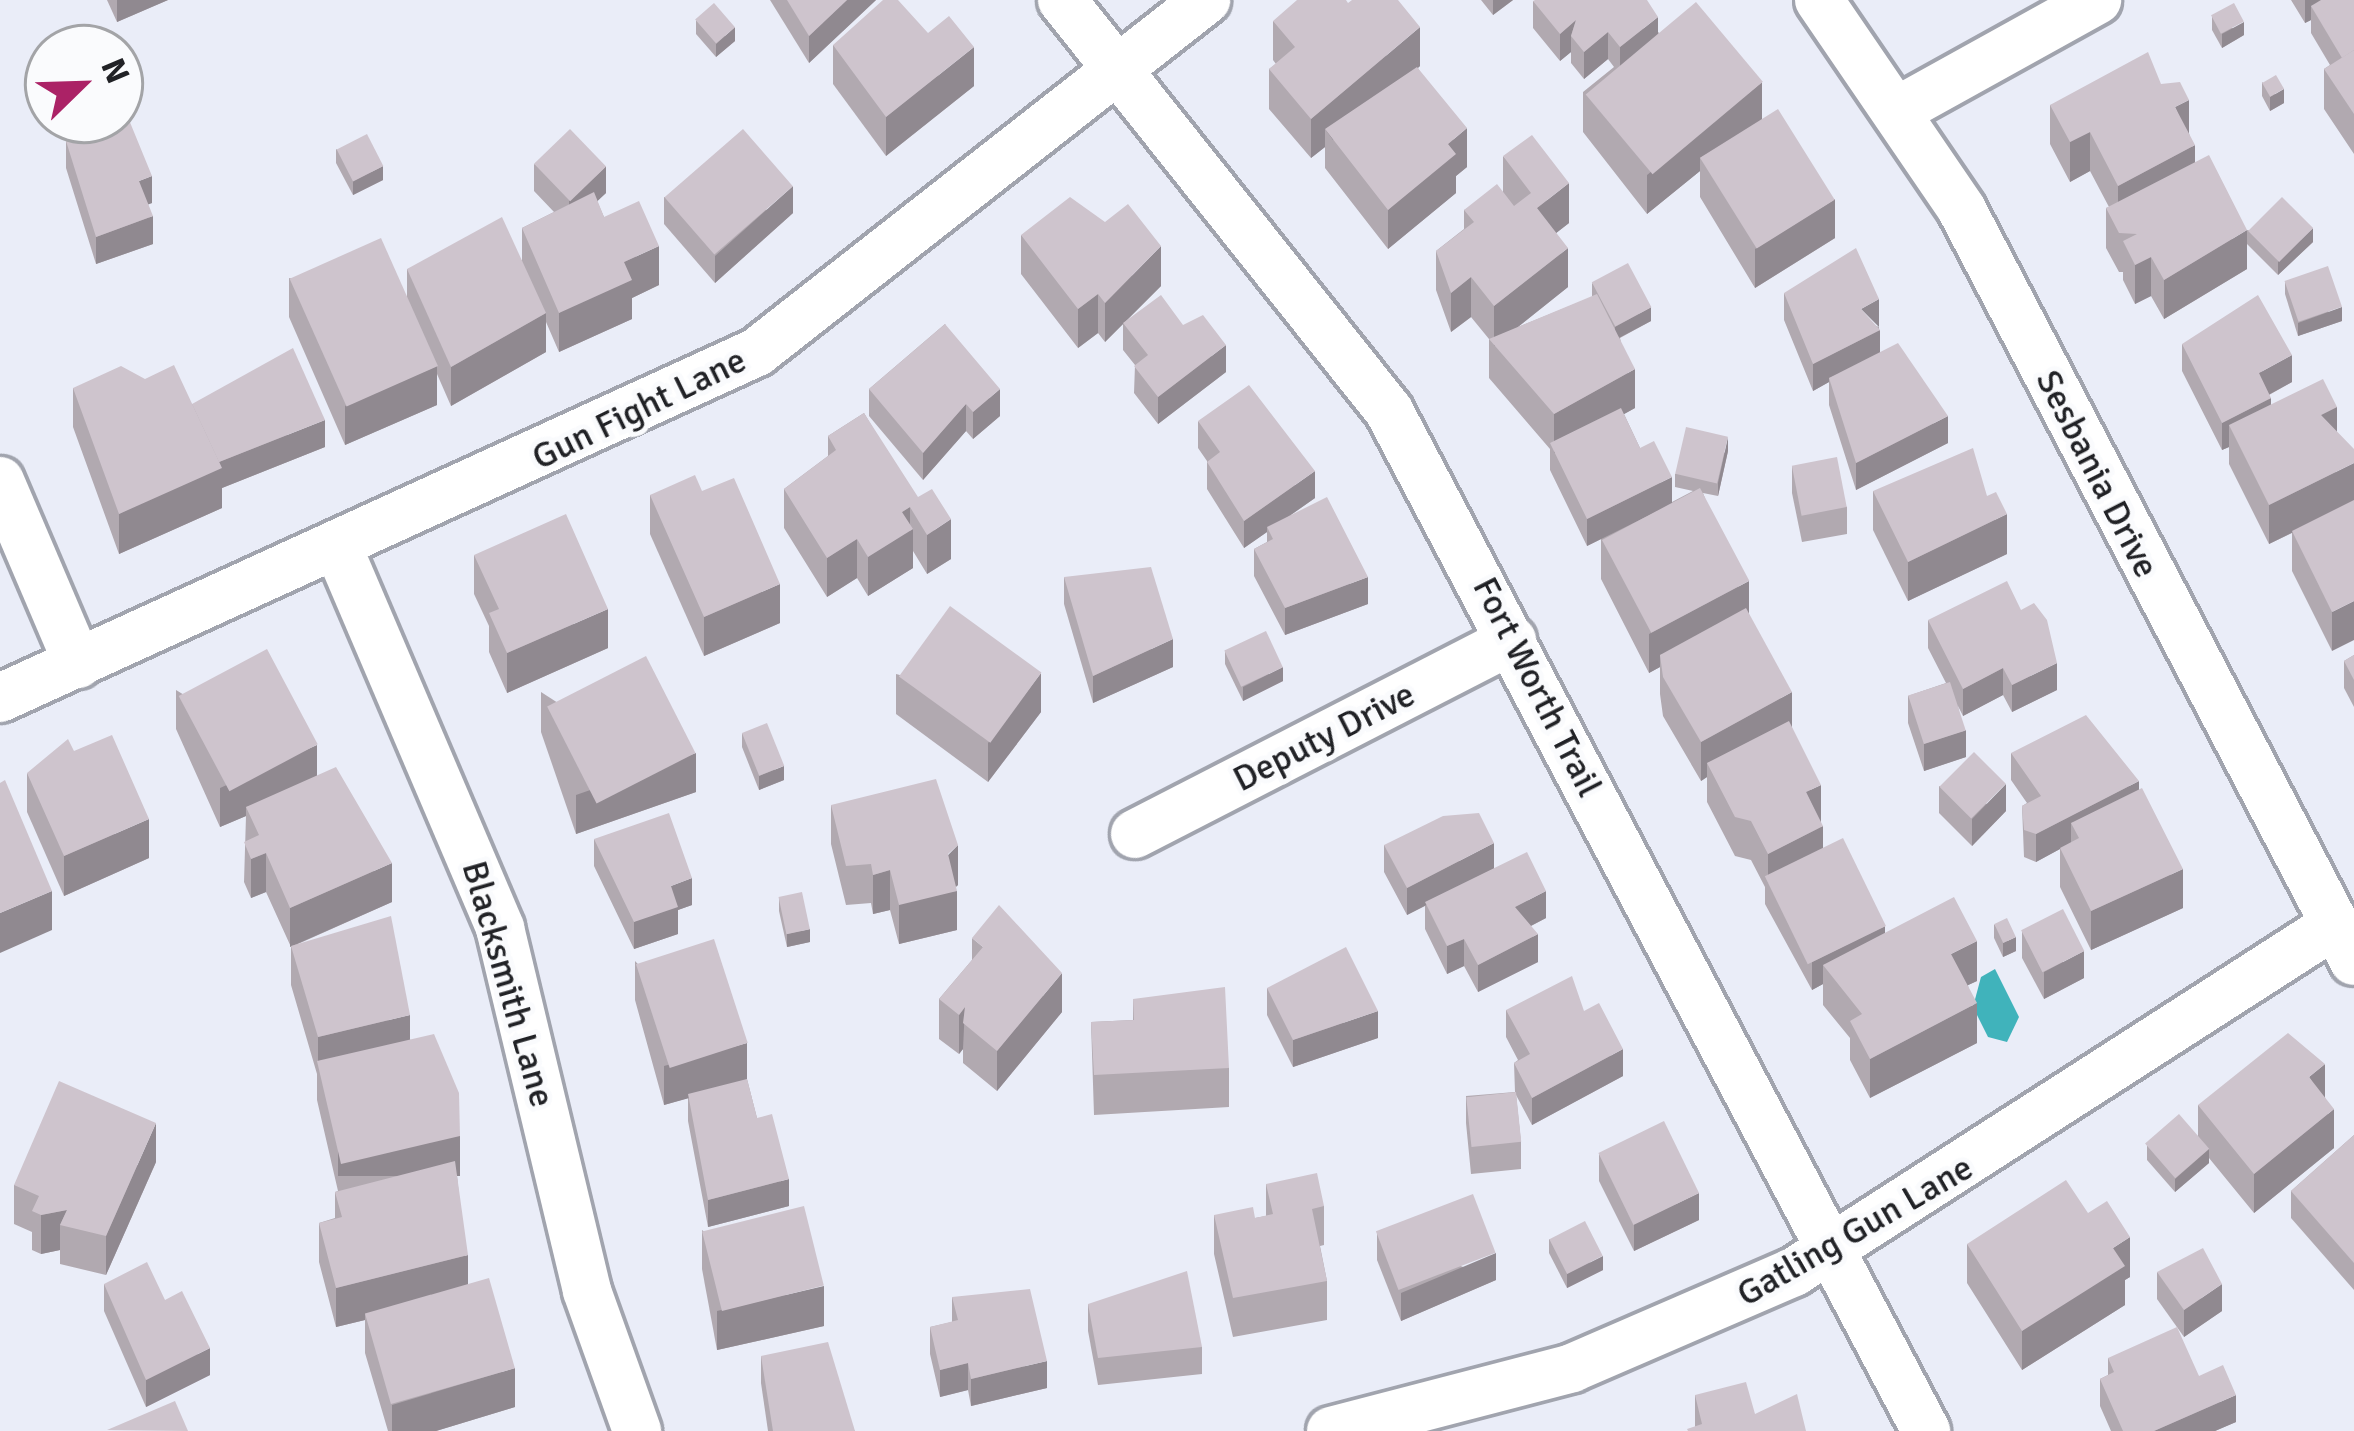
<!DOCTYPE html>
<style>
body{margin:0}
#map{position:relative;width:2354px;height:1431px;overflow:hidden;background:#eaedf8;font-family:Signika,sans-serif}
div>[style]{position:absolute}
.water>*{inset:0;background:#40b3bb}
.roads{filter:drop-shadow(3px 0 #a1a4ae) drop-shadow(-3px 0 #a1a4ae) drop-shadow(0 3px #a1a4ae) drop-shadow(0 -3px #a1a4ae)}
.minor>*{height:48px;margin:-24px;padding:0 24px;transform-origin:24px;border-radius:24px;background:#fff}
.wall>*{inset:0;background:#b1a9b0}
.shaded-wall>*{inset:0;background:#908990;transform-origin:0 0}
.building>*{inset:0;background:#cec4cd;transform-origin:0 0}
span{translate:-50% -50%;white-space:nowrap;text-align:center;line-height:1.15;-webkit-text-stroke:10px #fafbfd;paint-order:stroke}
.street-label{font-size:36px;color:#212226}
.north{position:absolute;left:24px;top:24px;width:120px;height:120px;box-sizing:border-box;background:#fafbfd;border:3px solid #a3a4a7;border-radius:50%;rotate:67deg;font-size:33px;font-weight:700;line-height:48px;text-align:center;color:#212226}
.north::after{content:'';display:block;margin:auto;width:42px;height:54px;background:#ab2266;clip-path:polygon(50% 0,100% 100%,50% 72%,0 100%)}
</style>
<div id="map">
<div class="water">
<div style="clip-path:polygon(1995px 969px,2019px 1017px,2007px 1042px,1988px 1037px,1973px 1007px,1981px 977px)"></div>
</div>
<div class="roads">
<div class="minor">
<div style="left:1062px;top:0;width:525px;rotate:51.49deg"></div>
<div style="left:1389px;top:411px;width:1153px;rotate:62.23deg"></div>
<div style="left:1819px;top:0;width:254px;rotate:55.7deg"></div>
<div style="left:1962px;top:210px;width:847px;rotate:62.44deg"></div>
<div style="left:1897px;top:111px;width:229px;rotate:-29deg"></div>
<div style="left:0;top:481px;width:199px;rotate:66.9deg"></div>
<div style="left:339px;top:550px;width:411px;rotate:66.9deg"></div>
<div style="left:500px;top:928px;width:373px;rotate:76.5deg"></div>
<div style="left:587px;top:1291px;width:149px;rotate:70.3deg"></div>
<div style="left:0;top:698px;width:832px;rotate:-24.56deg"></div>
<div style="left:757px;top:352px;width:571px;rotate:-38.1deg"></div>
<div style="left:1135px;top:834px;width:424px;rotate:-27.2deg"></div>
<div style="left:1331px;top:1431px;width:249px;rotate:-14.6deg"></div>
<div style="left:1572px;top:1368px;width:242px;rotate:-23.4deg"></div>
<div style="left:1794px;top:1272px;width:638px;rotate:-32.72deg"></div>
</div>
</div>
<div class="wall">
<div style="clip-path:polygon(107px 0,168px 0,117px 22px)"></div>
<div style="clip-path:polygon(770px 0,876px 0,809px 63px)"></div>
<div style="clip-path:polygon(1481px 0,1513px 0,1493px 15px)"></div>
<div style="clip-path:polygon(2291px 0,2354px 0,2354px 154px,2324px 109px,2324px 69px,2330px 65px,2311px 33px,2311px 20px,2305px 23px)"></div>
<div style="clip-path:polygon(1533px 1px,1658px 32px,1762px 119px,1835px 238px,1755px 288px,1700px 197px,1700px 171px,1647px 214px,1583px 132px,1583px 92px,1614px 67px,1608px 59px,1584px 79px,1571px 63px,1571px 52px,1560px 61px,1533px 28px)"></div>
<div style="clip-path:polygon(2212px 16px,2244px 35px,2222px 48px,2212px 30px)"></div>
<div style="clip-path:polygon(696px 20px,735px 41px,716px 57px,696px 34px)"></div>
<div style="clip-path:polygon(1273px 21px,1420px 66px,1418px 68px,1467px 167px,1456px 176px,1456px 193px,1388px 249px,1325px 168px,1325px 147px,1311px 158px,1269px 109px,1269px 69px,1276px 64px,1273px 60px)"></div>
<div style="clip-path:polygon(833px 45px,974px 86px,886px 156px,833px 84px)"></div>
<div style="clip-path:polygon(2262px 82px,2284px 103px,2270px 111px,2262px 96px)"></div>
<div style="clip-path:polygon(2161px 84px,2189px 133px,2195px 162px,2247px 269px,2164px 319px,2151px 296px,2135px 304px,2123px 280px,2123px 272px,2119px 272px,2106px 248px,2106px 208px,2109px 207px,2090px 171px,2070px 182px,2050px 144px,2050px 105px)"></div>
<div style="clip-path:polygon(66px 141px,152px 203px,148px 204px,153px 244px,96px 264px,66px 168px)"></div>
<div style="clip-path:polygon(336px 149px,383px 180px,353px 195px,336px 163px)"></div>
<div style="clip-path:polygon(1503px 156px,1569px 223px,1556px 233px,1568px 287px,1518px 327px,1592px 297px,1592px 283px,1651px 321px,1620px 338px,1635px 408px,1624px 414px,1640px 448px,1672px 502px,1693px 491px,1675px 487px,1675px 474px,1728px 451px,1718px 496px,1703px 493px,1792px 728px,1821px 823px,1823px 848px,1885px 933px,1977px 981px,1968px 985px,1977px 1043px,1870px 1098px,1850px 1060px,1850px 1038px,1823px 1005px,1823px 984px,1812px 990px,1765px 904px,1765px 887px,1751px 860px,1735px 856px,1707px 802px,1707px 777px,1701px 781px,1663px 716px,1660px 694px,1660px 667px,1649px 673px,1601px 579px,1601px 539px,1587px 546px,1550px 470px,1550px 449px,1489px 378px,1489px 339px,1471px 317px,1451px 332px,1436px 290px,1436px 251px,1464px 229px,1464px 210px,1503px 192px)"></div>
<div style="clip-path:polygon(534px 164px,606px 193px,597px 201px,604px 217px,659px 285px,632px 298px,632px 319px,559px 352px,546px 322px,546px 352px,451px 406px,437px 374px,437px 405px,345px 445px,289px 317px,289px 278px,407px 297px,407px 269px,522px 260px,522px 228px,554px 212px,534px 191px)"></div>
<div style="clip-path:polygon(664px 197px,793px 213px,715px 283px,664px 224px)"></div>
<div style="clip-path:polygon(2247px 230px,2313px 242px,2278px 275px,2247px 244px)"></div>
<div style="clip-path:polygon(1021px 235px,1161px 286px,1126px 321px,1183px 325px,1226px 372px,1158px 424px,1134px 393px,1135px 365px,1123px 350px,1123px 324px,1105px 342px,1098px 333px,1078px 348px,1021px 274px)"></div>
<div style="clip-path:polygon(2285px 281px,2342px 321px,2298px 336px,2285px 294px)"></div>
<div style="clip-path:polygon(1784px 293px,1879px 327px,1880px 352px,1948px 443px,1856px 490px,1829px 405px,1829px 382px,1813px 391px,1784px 320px)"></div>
<div style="clip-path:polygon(945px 324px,1000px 416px,973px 439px,966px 431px,923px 480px,869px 416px,869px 389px)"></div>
<div style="clip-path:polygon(2182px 344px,2292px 382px,2269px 395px,2271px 405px,2337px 407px,2332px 651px,2292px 571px,2292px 533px,2269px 544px,2229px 464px,2229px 447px,2222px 450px,2182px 371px)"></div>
<div style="clip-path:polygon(73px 388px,192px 404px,325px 447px,222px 488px,222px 508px,119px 554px,73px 427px)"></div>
<div style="clip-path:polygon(864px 413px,951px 559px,927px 574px,913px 551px,913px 568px,868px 596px,857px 578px,827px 597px,784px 528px,784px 489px,828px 456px,828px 436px)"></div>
<div style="clip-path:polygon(1198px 421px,1315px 498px,1291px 515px,1368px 604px,1285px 635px,1254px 576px,1254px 549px,1267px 542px,1267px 532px,1244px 548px,1207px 489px,1207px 461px,1198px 448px)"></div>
<div style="clip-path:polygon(1792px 466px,1847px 507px,1847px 534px,1802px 542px,1792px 493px)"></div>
<div style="clip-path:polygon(702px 491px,780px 623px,704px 656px,650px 534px,650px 495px)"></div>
<div style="clip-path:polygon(1873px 491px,1987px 496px,2007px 554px,1908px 601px,1873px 530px)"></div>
<div style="clip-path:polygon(474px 555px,608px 648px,507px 693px,489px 652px,489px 626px,474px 594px)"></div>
<div style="clip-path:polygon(1064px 577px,1173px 667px,1093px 703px,1064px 604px)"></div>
<div style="clip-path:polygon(1928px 620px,2057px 690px,2012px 712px,2003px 695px,1963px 716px,1958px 706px,1966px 757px,1924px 771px,1908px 723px,1908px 696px,1946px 683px,1928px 648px)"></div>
<div style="clip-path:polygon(1225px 651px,1283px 681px,1243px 701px,1225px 664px)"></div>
<div style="clip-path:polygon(2354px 655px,2354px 707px,2344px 688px,2344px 661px)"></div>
<div style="clip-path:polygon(896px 674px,1041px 712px,988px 782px,896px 714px)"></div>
<div style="clip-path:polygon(176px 690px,317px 776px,392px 902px,298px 944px,410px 1039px,460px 1176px,457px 1176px,468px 1284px,515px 1407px,436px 1431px,388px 1431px,365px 1353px,365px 1320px,336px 1327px,319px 1262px,319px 1223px,335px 1218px,335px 1192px,338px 1191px,317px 1100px,317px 1074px,291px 985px,291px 947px,266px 892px,251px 898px,244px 882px,246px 816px,220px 827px,176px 729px)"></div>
<div style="clip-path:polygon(541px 692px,696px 792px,576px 834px,541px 732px)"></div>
<div style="clip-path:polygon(742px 733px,784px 780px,759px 790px,742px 747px)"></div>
<div style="clip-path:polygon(2011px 753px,2139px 789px,2183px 908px,2091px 950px,2060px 887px,2060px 849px,2036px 862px,2024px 857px,2022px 806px,2027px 803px,2011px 780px)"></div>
<div style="clip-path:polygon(27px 773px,149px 858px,64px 896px,27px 812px)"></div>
<div style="clip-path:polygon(1939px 786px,2006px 811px,1972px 846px,1939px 813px)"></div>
<div style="clip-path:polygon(831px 805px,958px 885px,956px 887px,957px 930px,899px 944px,890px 910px,873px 914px,871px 903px,846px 905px,831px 844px)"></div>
<div style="clip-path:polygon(594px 839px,692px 905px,678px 910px,678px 934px,634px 949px,594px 866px)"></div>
<div style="clip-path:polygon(1384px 845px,1494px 868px,1546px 918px,1531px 926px,1538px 962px,1478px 992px,1464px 966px,1447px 974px,1425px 929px,1425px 906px,1407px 915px,1384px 872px)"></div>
<div style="clip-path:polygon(779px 897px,810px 942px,787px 947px,779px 911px)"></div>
<div style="clip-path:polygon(1994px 924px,2016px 951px,2003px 957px,1994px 938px)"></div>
<div style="clip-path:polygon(2022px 931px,2084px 978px,2044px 999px,2022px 958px)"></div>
<div style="clip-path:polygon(972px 938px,1062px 1012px,997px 1091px,963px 1063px,963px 1049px,959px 1054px,939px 1039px,939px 999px,972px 960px)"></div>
<div style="clip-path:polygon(635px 961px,747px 1079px,757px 1118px,789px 1206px,708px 1227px,688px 1121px,688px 1098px,664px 1105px,635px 1000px)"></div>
<div style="clip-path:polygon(1267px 988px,1378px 1038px,1293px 1067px,1267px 1015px)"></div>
<div style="clip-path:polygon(1133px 999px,1229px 1068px,1229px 1107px,1094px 1115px,1091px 1022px,1133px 1020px)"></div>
<div style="clip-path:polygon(1506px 1010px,1584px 1011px,1623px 1076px,1532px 1125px,1516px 1095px,1521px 1142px,1521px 1169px,1471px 1174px,1466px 1123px,1466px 1096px,1515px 1092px,1514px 1063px,1518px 1060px,1506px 1037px)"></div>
<div style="clip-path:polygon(2325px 1097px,2334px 1148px,2254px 1213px,2209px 1158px,2209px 1163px,2175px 1192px,2147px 1160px,2147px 1146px,2198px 1136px,2198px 1105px)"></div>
<div style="clip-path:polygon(2354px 1135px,2354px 1290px,2291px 1218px,2291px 1191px)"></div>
<div style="clip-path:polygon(1599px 1154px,1699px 1220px,1634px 1251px,1599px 1181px)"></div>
<div style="clip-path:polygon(156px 1162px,106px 1275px,60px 1264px,60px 1250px,41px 1254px,32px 1250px,32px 1232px,14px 1224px,14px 1185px)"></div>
<div style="clip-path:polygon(1266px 1184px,1324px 1206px,1324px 1245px,1320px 1246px,1327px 1281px,1327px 1320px,1233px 1337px,1214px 1254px,1214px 1215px,1255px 1218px,1266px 1216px)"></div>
<div style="clip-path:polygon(702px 1230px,824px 1326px,717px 1350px,702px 1269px)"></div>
<div style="clip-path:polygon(1377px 1233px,1496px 1280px,1401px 1321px,1377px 1260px)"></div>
<div style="clip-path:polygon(1549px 1239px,1603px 1270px,1567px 1288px,1549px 1253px)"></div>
<div style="clip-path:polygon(1967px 1244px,2130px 1277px,2125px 1280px,2125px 1305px,2022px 1370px,1967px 1283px)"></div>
<div style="clip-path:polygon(2157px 1272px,2222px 1311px,2184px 1337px,2157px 1299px)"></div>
<div style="clip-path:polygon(104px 1284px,165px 1300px,210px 1375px,146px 1407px,104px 1311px)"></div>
<div style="clip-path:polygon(952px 1297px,1047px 1388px,971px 1406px,968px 1390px,940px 1397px,930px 1354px,930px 1327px,952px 1322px)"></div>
<div style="clip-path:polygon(1088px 1304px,1202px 1347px,1202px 1374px,1098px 1385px,1088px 1331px)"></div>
<div style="clip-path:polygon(761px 1356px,855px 1431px,768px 1431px,761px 1383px)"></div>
<div style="clip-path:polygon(2108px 1358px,2199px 1376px,2236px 1422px,2215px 1431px,2111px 1431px,2100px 1406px,2100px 1379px,2108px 1375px)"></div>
<div style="clip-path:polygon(1695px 1395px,1755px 1414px,1695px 1427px)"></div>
</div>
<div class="shaded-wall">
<div style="clip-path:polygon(117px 0,168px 0,117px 22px)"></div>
<div style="clip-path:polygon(847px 0,876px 0,809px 63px,809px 36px)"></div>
<div style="clip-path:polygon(1493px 0,1513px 0,1493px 15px)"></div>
<div style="clip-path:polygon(2305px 0,2329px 0,2311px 6px,2311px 20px,2305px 23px)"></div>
<div style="clip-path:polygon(1658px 17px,1658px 44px,1620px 74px,1620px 47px)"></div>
<div style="clip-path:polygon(1576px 20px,1571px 36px,1571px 52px,1560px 61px,1560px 34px)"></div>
<div style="clip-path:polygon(2244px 22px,2244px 35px,2222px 48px,2222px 34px)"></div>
<div style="clip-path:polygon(735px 27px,735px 41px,716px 57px,716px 44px)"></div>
<div style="clip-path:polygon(1420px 27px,1420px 66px,1333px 140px,1325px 129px,1325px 147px,1311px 158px,1311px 119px)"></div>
<div style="clip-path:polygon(1608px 32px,1608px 59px,1584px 79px,1584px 52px)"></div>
<div style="clip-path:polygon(974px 47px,974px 86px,886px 156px,886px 117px)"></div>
<div style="clip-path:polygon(1762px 82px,1762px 122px,1700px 158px,1700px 171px,1647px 214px,1647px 175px)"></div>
<div style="clip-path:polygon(2284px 89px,2284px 103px,2270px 111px,2270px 97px)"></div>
<div style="clip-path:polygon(2189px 100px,2189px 139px,2175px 107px)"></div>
<div style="clip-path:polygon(1467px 128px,1467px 167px,1456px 176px,1456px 193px,1388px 249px,1388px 210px,1448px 144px)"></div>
<div style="clip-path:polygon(2090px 132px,2090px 171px,2070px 182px,2070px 142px)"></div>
<div style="clip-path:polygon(2195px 145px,2195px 184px,2118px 225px,2118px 186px)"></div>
<div style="clip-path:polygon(383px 166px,383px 180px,353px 195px,353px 181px)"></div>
<div style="clip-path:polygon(606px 166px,606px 193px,569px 228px,569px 201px)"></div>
<div style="clip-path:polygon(152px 176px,152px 203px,139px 208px,139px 181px)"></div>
<div style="clip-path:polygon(1569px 183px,1569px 223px,1537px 248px,1537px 208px)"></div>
<div style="clip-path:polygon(793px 186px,793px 213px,715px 283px,715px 256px)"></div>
<div style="clip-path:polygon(1835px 199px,1835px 238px,1755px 288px,1755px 249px)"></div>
<div style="clip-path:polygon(153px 216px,153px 244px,96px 264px,96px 237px)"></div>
<div style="clip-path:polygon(2313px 228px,2313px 242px,2278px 275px,2278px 262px)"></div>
<div style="clip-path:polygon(2247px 230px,2247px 269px,2164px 319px,2164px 280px)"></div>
<div style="clip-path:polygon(659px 246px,659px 285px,632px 298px,632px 319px,559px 352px,559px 313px,624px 262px)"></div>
<div style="clip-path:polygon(1161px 246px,1161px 286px,1105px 342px,1105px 303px)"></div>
<div style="clip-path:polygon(1568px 248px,1568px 287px,1494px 346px,1494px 306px)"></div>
<div style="clip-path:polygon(2151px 257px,2151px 296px,2135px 304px,2135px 265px)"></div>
<div style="clip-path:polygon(1471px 277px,1471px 317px,1451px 332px,1451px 293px)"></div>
<div style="clip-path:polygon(1098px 294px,1098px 333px,1078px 348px,1078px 309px)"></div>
<div style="clip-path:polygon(1879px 299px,1879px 327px,1861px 309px)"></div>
<div style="clip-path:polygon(1651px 307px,1651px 321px,1615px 340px,1615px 327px)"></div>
<div style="clip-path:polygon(2342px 307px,2342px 321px,2298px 336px,2298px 323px)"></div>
<div style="clip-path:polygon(546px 313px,546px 352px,451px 406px,451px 367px)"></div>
<div style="clip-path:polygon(1880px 330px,1880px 357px,1829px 378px,1829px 382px,1813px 391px,1813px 364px)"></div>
<div style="clip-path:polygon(1226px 345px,1226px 372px,1158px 424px,1158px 397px)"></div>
<div style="clip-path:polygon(2292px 355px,2292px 382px,2259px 400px,2259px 373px)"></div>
<div style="clip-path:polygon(437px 366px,437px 405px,345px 445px,345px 406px)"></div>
<div style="clip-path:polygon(1635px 369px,1635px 408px,1554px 453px,1554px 414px)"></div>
<div style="clip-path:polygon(1000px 389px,1000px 416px,973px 439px,973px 412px)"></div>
<div style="clip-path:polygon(2271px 398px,2271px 425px,2229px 425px,2229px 447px,2222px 450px,2222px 423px)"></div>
<div style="clip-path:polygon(966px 404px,966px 431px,923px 480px,923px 453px)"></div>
<div style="clip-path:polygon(2337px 407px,2337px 447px,2321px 415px)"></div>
<div style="clip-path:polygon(1948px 416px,1948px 443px,1856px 490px,1856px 463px)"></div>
<div style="clip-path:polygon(325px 420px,325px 447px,222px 488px,222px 508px,119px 554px,119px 514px,219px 462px)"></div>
<div style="clip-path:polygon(1728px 437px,1728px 451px,1718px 496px,1718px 483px)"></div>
<div style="clip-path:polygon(2354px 463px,2354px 502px,2269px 544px,2269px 505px)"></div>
<div style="clip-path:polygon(1315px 471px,1315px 498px,1269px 530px,1267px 527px,1267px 532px,1244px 548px,1244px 521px)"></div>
<div style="clip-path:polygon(1672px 477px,1672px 504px,1587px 546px,1587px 519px)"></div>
<div style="clip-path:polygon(910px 507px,910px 531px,913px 529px,913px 568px,868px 596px,868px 557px,902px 512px)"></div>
<div style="clip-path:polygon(2007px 514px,2007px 554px,1908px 601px,1908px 562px)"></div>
<div style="clip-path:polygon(951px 519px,951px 559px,927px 574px,927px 535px)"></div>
<div style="clip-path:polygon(857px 539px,857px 578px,827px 597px,827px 558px)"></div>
<div style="clip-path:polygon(1368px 577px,1368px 604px,1285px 635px,1285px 608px)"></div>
<div style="clip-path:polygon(1749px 581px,1749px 620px,1660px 655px,1660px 667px,1649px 673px,1649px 634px)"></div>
<div style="clip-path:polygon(780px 584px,780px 623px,704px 656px,704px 617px)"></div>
<div style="clip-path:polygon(2354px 601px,2354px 640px,2332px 651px,2332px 612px)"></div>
<div style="clip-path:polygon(608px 609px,608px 648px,507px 693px,507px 653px)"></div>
<div style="clip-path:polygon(1173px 639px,1173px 667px,1093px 703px,1093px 676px)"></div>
<div style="clip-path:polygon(2057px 663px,2057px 690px,2012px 712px,2012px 685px)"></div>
<div style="clip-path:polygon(1283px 667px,1283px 681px,1243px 701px,1243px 687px)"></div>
<div style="clip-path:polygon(2003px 668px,2003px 695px,1963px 716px,1963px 689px)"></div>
<div style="clip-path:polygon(1041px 673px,1041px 712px,988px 782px,988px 743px)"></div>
<div style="clip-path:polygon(1792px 692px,1792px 731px,1707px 763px,1707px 777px,1701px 781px,1701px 742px)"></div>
<div style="clip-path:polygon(1966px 730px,1966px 757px,1924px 771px,1924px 744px)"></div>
<div style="clip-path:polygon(317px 745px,317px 784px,246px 807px,246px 816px,220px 827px,220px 788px)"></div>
<div style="clip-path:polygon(696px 753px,696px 792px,576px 834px,576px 795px)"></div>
<div style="clip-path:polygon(784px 766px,784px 780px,759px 790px,759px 776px)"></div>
<div style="clip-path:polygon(2139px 781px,2139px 808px,2071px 823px,2071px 843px,2036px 862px,2036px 834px)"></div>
<div style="clip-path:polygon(2006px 784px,2006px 811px,1972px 846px,1972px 819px)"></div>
<div style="clip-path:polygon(1821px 785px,1821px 824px,1806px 792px)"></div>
<div style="clip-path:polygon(149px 819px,149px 858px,64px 896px,64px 856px)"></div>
<div style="clip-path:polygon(1823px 826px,1823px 865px,1768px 883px,1768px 854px)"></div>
<div style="clip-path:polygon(1494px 843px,1494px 870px,1407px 915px,1407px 888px)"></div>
<div style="clip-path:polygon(958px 845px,958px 885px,949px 892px,957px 891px,957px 930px,899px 944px,899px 905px)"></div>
<div style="clip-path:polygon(266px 853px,266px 892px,251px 898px,251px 859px)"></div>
<div style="clip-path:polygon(392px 863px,392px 902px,290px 947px,290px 908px)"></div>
<div style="clip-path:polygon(2183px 869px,2183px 908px,2091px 950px,2091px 911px)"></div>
<div style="clip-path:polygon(890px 870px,890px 910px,873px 914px,873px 875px)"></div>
<div style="clip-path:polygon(692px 878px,692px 905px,678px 910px,678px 934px,634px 949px,634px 922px,671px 886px)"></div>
<div style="clip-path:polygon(52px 891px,52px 930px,0 953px,0 913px)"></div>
<div style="clip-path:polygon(1546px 891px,1546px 918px,1515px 934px,1515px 907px)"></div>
<div style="clip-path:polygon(1885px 926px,1885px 953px,1823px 965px,1823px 984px,1812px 990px,1812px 962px)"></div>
<div style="clip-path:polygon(810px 929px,810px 942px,787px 947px,787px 934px)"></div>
<div style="clip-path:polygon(1538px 934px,1538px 962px,1478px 992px,1478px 965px)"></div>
<div style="clip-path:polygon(2016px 937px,2016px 951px,2003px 957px,2003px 943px)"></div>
<div style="clip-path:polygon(1464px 939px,1464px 966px,1447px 974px,1447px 946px)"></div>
<div style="clip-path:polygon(1977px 941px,1977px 981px,1951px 993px,1951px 954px)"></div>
<div style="clip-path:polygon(2084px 951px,2084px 978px,2044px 999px,2044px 972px)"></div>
<div style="clip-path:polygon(1062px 973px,1062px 1012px,997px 1091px,997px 1051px)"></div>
<div style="clip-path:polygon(1977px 1003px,1977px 1043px,1870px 1098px,1870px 1059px)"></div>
<div style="clip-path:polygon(965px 1007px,963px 1049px,959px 1054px,959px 1015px)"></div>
<div style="clip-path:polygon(1378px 1011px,1378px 1038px,1293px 1067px,1293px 1040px)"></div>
<div style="clip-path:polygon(410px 1015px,410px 1055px,318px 1064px,318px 1037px)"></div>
<div style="clip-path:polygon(747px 1043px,747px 1082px,664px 1105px,664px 1066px)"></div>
<div style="clip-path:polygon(1623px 1049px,1623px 1076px,1532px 1125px,1532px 1098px)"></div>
<div style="clip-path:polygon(2325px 1064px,2325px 1103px,2309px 1077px)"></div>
<div style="clip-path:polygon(2334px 1109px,2334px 1148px,2254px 1213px,2254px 1174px)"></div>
<div style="clip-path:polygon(156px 1123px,156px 1162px,106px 1275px,106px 1236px)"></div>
<div style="left:460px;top:1136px;width:40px;height:122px;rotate:90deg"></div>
<div style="clip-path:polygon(2209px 1149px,2209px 1163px,2175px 1192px,2175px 1179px)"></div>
<div style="clip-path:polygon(789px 1179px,789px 1206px,708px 1227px,708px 1200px)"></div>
<div style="clip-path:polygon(1699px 1193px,1699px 1220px,1634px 1251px,1634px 1224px)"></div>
<div style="clip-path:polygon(67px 1210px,60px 1225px,60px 1250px,41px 1254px,41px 1215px)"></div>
<div style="clip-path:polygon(2130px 1237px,2130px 1277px,2125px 1280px,2125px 1305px,2022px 1370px,2022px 1331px,2113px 1248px)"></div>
<div style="clip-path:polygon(1496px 1253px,1496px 1280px,1401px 1321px,1401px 1293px)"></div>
<div style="clip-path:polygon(468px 1255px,468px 1294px,365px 1314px,365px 1320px,336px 1327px,336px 1288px)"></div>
<div style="clip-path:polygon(1603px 1256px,1603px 1270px,1567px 1288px,1567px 1274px)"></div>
<div style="clip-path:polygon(2222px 1284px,2222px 1311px,2184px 1337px,2184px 1310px)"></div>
<div style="clip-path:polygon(824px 1286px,824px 1326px,717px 1350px,717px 1311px)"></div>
<div style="clip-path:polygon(210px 1348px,210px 1375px,146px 1407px,146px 1380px)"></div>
<div style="clip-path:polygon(1047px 1361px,1047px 1388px,971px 1406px,971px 1379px)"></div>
<div style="clip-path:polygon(968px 1363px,968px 1390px,940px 1397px,940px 1370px)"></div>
<div style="clip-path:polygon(515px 1368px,515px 1407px,436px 1431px,392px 1431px,392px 1405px)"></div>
<div style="clip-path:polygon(2236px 1395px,2236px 1422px,2215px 1431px,2154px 1431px)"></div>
</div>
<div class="building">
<div style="clip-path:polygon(787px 0,847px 0,809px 36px)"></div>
<div style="clip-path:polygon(883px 0,898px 0,928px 33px,949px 16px,974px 47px,886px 117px,833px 45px)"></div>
<div style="clip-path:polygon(1297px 0,1346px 0,1348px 3px,1352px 0,1398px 0,1420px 27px,1311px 119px,1269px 69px,1295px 47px,1273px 21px)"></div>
<div style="clip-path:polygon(1535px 0,1647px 0,1658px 17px,1620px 47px,1608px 32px,1584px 52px,1571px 36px,1576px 20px,1560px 34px,1533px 1px)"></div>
<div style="clip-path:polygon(2321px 0,2354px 0,2354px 50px,2342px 58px,2311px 6px)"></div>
<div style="left:1696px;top:2px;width:104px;height:144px;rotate:50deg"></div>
<div style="left:714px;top:3px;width:32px;height:25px;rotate:49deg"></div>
<div style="left:2234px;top:3px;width:21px;height:26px;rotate:62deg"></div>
<div style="clip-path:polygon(2354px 50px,2354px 114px,2324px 69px)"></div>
<div style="clip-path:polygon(2148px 52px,2161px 84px,2180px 82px,2189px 100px,2175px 107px,2195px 145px,2118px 186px,2090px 132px,2070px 142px,2050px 105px)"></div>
<div style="clip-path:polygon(1417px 67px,1467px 128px,1448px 144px,1456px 154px,1388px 210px,1325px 129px)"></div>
<div style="left:2276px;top:75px;width:16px;height:16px;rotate:60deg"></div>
<div style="left:1778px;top:109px;width:107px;height:92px;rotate:58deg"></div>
<div style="clip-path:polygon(127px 115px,152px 176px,139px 181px,153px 216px,96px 237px,66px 141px,120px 120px)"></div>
<div style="left:570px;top:129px;width:52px;height:50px;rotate:46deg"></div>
<div style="left:743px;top:129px;width:76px;height:104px;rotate:49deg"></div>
<div style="left:367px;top:134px;width:36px;height:34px;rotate:63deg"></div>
<div style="clip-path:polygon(1532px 135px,1569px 183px,1537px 208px,1568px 248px,1494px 306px,1471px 277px,1451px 293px,1436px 251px,1474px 222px,1464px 210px,1497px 184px,1514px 206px,1531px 193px,1503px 156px)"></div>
<div style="clip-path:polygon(2209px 155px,2247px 230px,2164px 280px,2151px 257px,2135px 265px,2123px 241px,2137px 234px,2119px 233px,2106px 208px)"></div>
<div style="clip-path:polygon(594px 192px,604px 217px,639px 201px,659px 246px,624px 262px,632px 280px,559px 313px,522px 228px)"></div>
<div style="clip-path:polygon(1070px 197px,1105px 222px,1128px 204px,1161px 246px,1105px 303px,1098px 294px,1078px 309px,1021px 235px)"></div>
<div style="left:2282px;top:197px;width:44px;height:48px;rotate:45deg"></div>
<div style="clip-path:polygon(502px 217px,546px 313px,451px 367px,407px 269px)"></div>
<div style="left:381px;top:238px;width:140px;height:100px;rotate:66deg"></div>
<div style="clip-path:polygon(1856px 248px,1879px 299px,1861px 309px,1880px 330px,1813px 364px,1784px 293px)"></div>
<div style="left:1628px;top:263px;width:50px;height:41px;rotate:62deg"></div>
<div style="left:2328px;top:266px;width:43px;height:46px;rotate:71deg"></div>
<div style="clip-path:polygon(1597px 294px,1635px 369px,1554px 414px,1489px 339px)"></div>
<div style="clip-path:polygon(1161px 295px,1183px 325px,1203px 315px,1226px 345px,1158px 397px,1134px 366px,1148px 355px,1123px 323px)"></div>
<div style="clip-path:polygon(2258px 295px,2292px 355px,2259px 373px,2271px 398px,2222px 423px,2182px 344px)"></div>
<div style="clip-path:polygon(945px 324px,1000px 389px,973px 412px,966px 404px,923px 453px,869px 389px)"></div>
<div style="clip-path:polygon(1898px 343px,1948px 416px,1856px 463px,1829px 378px)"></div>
<div style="clip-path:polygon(293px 348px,325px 420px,219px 462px,192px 404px)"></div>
<div style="clip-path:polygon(174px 365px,222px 468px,119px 514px,73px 388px,121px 366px,145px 379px)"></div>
<div style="clip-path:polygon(2323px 379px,2337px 407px,2321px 415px,2354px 449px,2354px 463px,2269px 505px,2229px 425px)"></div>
<div style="clip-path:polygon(1249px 385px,1315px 471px,1244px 521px,1207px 462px,1220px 452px,1198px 421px)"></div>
<div style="clip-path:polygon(1621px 408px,1640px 448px,1654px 441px,1672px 477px,1587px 519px,1550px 443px)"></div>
<div style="clip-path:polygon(864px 413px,918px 497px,932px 489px,951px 519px,927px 535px,910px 507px,902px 512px,913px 529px,868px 557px,857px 539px,827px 558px,784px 489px,836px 450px,828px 436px)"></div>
<div style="left:1686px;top:427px;width:43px;height:48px;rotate:13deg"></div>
<div style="clip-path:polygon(1973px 448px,1987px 496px,1996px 492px,2007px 514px,1908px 562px,1873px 491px)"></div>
<div style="left:1837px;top:457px;width:51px;height:46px;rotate:79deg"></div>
<div style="clip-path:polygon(695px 475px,702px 491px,734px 478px,780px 584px,704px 617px,650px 495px)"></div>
<div style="left:1700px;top:488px;width:105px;height:111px;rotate:62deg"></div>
<div style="clip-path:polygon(1327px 497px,1368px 577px,1285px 608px,1254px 549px,1273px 539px,1267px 527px)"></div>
<div style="clip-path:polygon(2354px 500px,2354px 601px,2332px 612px,2292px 531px)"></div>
<div style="clip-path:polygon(566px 514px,608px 609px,507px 653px,489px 613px,499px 609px,474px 555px)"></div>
<div style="clip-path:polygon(1151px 567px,1173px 639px,1093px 676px,1064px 577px)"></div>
<div style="clip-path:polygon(2007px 581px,2021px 610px,2034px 603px,2047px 620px,2057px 663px,2012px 685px,2003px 668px,1963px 689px,1928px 620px)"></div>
<div style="left:950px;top:606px;width:113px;height:87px;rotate:36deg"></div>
<div style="clip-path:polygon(1746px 608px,1792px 692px,1701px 742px,1663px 677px,1660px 655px)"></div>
<div style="left:1266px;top:631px;width:40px;height:46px;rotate:65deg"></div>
<div style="left:267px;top:649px;width:108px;height:100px;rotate:62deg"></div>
<div style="clip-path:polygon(2354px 655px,2354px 680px,2344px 661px)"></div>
<div style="left:646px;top:656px;width:109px;height:111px;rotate:63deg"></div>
<div style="left:1950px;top:682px;width:51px;height:44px;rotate:72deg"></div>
<div style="clip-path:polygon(2086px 715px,2139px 781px,2036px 834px,2024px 830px,2022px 806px,2041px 796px,2011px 753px)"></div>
<div style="clip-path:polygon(1789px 721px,1821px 785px,1806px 792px,1823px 826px,1768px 854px,1751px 821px,1735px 817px,1707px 763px)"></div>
<div style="left:767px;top:723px;width:46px;height:27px;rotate:68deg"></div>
<div style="clip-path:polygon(112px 735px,149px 819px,64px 856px,27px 773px,68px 739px,74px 751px)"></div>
<div style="left:1974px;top:752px;width:45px;height:49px;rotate:45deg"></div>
<div style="clip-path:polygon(336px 767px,392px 863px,290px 908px,266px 853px,251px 859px,244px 842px,259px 835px,246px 807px)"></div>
<div style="clip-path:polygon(936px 779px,958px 845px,948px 854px,957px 891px,899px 905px,890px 870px,873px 875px,871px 864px,846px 866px,831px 805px)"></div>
<div style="clip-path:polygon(5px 780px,52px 891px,0 913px,0 783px)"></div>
<div style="clip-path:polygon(2142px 788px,2183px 869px,2091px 911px,2060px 848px,2079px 838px,2071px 823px)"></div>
<div style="clip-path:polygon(669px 813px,692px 878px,671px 886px,678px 907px,634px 922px,594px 839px)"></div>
<div style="clip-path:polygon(1479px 813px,1494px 843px,1407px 888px,1384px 845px,1443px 816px)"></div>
<div style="left:1843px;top:838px;width:98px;height:87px;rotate:64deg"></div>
<div style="clip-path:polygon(1527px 852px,1546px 891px,1515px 907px,1538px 934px,1478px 965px,1464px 939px,1447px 946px,1425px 902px)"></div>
<div style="left:802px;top:892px;width:38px;height:24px;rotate:78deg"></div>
<div style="clip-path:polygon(1954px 897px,1977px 941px,1951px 954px,1977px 1003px,1870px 1059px,1850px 1021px,1862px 1014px,1823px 965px)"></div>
<div style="clip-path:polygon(999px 905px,1062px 973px,997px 1051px,963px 1023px,965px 1007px,959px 1015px,939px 999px,983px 947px,972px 938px)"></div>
<div style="left:2063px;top:909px;width:47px;height:47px;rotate:63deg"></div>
<div style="clip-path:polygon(391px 916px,410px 1015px,318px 1037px,291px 946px)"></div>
<div style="left:2007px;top:918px;width:21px;height:14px;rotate:65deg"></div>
<div style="left:714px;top:939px;width:109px;height:82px;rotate:72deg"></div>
<div style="clip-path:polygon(1346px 947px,1378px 1011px,1293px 1040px,1267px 988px)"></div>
<div style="clip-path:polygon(1572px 976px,1584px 1011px,1599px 1003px,1623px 1049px,1532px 1098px,1514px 1063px,1530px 1054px,1506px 1010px)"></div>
<div style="clip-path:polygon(1225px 987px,1229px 1068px,1094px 1075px,1091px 1022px,1134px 1020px,1133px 999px)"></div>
<div style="clip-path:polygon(2288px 1033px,2325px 1064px,2309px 1077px,2334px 1109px,2254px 1174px,2198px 1105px)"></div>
<div style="clip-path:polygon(434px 1034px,459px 1093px,460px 1136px,341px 1164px,317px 1061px)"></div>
<div style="clip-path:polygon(747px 1079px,757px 1118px,772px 1114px,789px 1179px,708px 1200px,688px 1094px)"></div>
<div style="clip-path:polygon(59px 1081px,156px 1123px,106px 1236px,60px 1225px,67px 1210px,41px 1215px,32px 1211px,39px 1196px,14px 1185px)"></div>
<div style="left:1516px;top:1092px;width:50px;height:50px;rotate:84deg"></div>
<div style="left:2179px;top:1114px;width:46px;height:45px;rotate:49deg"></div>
<div style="left:1664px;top:1121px;width:80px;height:73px;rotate:64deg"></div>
<div style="clip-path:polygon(2354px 1135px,2354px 1263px,2291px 1191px)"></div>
<div style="clip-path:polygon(455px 1161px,468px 1255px,336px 1288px,319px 1223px,342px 1217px,335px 1192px)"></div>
<div style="clip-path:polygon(1317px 1173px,1324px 1206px,1312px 1209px,1327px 1281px,1233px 1298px,1214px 1215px,1253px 1207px,1255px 1218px,1273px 1214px,1266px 1184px)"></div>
<div style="clip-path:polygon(2066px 1180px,2088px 1213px,2107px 1201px,2130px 1237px,2113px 1248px,2125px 1266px,2022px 1331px,1967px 1244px)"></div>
<div style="left:1473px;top:1194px;width:63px;height:104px;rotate:69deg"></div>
<div style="left:804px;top:1206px;width:82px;height:105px;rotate:76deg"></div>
<div style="left:1585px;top:1221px;width:39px;height:40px;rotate:63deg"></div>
<div style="clip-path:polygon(2203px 1248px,2222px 1284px,2184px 1310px,2157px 1272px)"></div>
<div style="clip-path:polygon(147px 1262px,165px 1300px,182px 1291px,210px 1348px,146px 1380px,104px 1284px)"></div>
<div style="clip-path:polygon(1187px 1271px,1202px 1347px,1098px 1358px,1088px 1304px)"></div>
<div style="left:489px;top:1278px;width:94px;height:129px;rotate:74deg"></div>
<div style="clip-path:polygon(1030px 1289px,1047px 1361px,971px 1379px,968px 1363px,940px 1370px,930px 1327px,958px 1320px,952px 1297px)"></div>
<div style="clip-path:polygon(2177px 1327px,2199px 1376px,2223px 1365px,2236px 1395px,2154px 1431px,2123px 1431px,2100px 1379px,2114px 1372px,2108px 1358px)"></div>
<div style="clip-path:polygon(828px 1342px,855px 1431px,773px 1431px,761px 1356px)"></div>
<div style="clip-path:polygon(1746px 1382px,1755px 1414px,1797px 1394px,1806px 1431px,1688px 1431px,1687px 1429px,1702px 1424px,1695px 1395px)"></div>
<div style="clip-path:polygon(175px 1401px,188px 1431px,107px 1430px)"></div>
</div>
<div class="street-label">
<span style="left:639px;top:409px;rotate:-26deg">Gun Fight Lane</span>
<span style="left:2097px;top:474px;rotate:63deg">Sesbania Drive</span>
<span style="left:1537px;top:687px;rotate:63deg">Fort Worth Trail</span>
<span style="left:1324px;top:737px;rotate:-27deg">Deputy Drive</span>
<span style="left:508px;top:984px;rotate:74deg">Blacksmith Lane</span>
<span style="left:1855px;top:1231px;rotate:-30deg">Gatling Gun Lane</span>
</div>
<div class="north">N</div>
</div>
